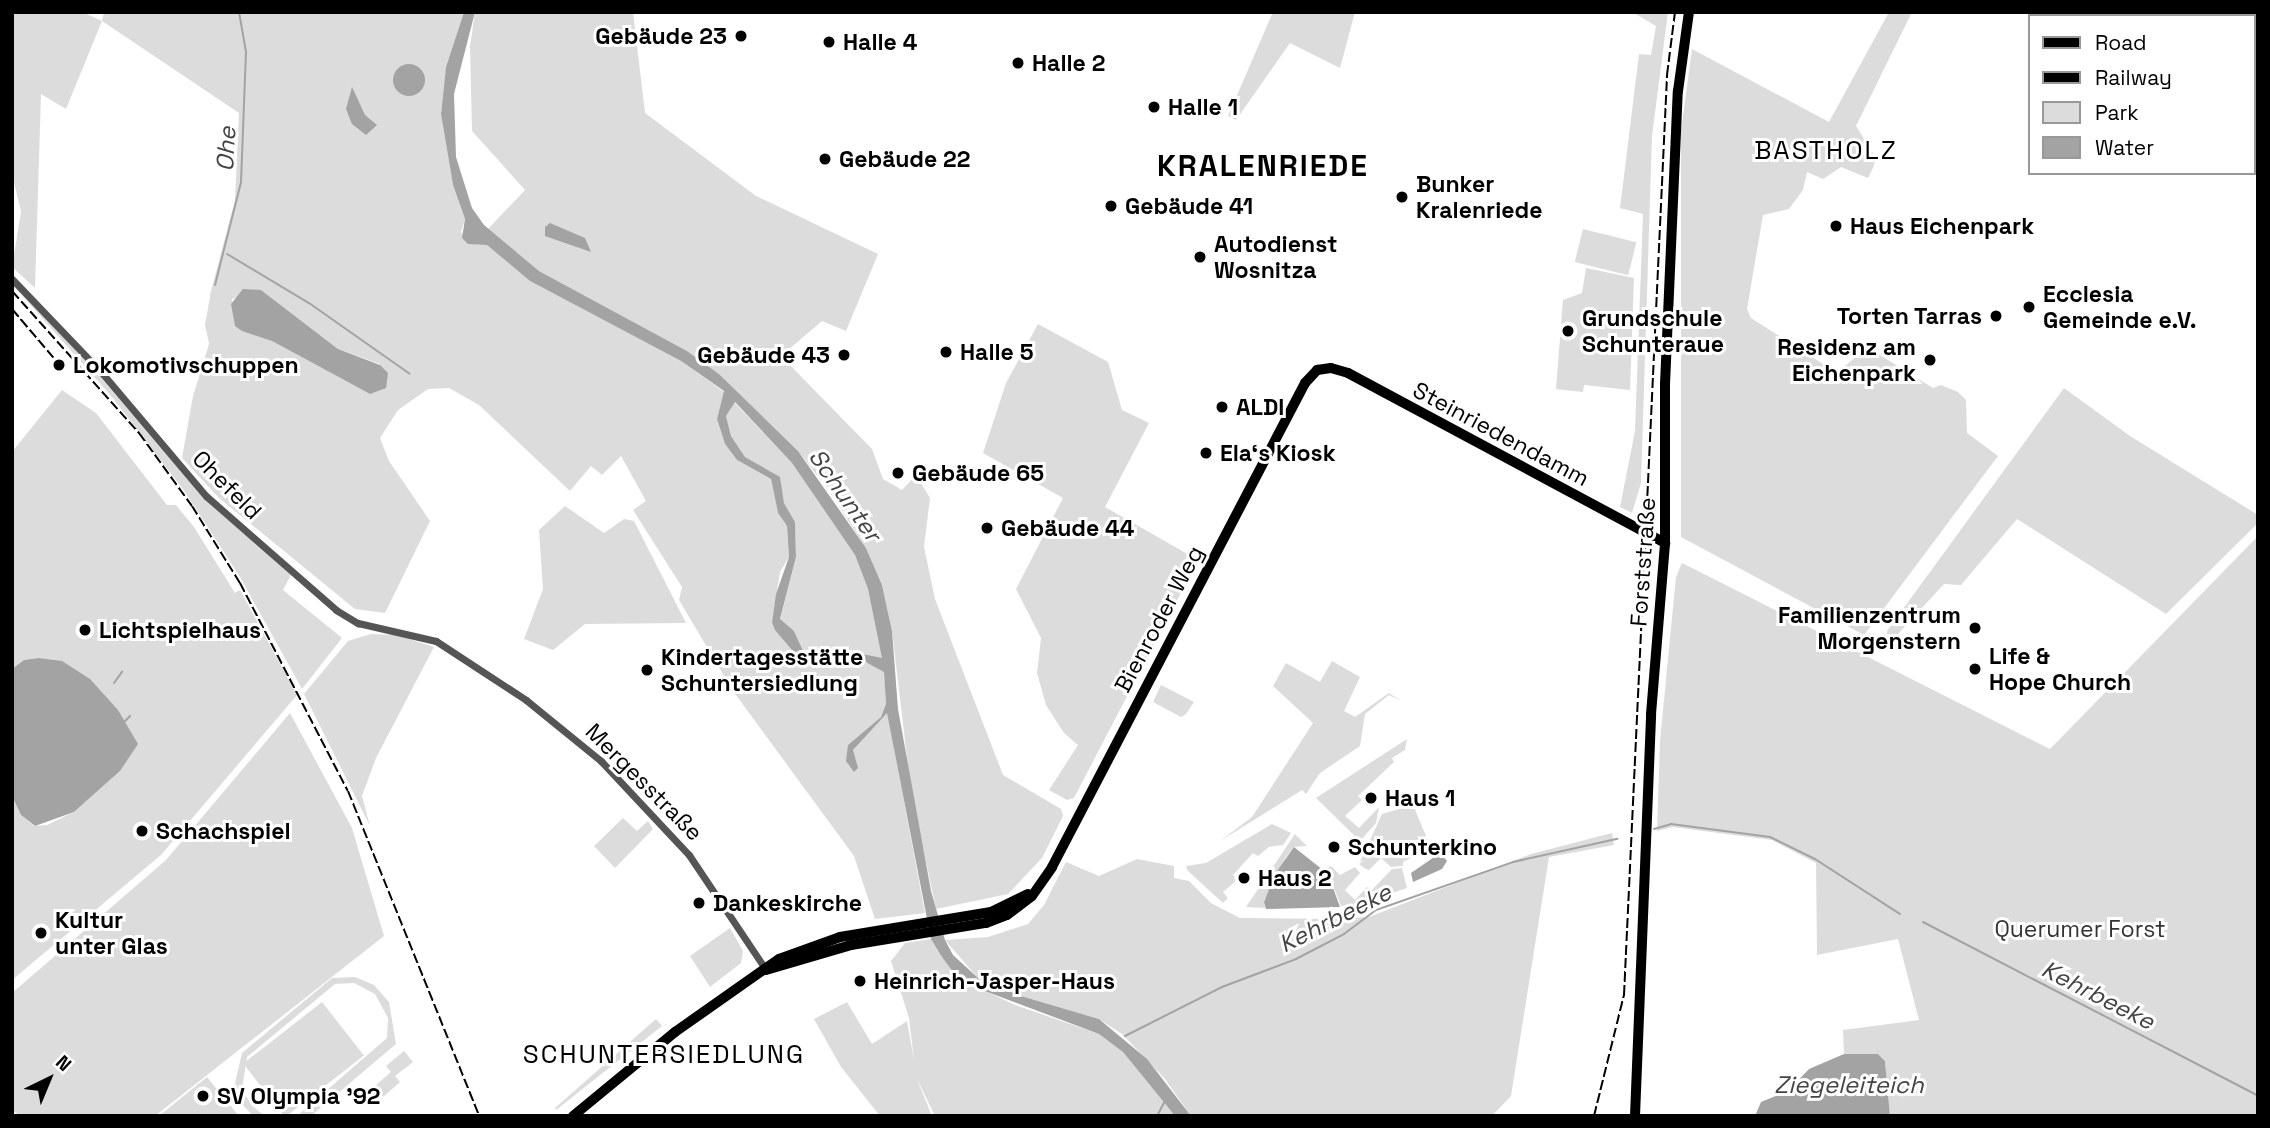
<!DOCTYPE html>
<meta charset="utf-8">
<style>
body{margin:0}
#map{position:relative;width:2270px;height:1128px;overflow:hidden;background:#fff;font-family:"Space Grotesk",sans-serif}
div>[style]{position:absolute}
.green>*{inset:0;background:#dcdcdc;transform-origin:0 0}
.water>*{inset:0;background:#a3a3a3}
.round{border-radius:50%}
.stream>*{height:2px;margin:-1px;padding:0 1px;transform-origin:1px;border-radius:1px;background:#a3a3a3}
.minor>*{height:7px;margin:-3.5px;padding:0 3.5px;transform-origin:3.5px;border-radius:3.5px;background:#555}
.major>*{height:10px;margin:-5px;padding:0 5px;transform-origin:5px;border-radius:5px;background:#000}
.rail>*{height:2px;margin-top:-1px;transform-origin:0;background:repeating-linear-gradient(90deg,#000 0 10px,transparent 0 13.5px)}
.dots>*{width:19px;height:19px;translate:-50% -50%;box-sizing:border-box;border:4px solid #fff;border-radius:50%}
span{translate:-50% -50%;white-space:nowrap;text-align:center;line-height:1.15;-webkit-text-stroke:6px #fff;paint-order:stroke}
.poi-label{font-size:23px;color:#000;font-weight:700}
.right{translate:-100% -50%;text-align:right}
.left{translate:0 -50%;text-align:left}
.street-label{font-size:23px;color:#000}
.park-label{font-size:23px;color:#333}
.water-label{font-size:24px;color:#444;font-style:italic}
.quarter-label{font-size:26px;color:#000;letter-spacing:2px}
.district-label{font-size:30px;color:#000;font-weight:700;letter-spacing:2px}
.frame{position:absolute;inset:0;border:14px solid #000;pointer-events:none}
.legend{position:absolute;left:2028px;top:14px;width:228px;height:161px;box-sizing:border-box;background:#fff;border:2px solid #999;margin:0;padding:9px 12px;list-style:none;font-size:21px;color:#000}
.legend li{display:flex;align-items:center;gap:14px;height:35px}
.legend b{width:35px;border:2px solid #999}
.north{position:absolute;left:14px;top:1044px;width:70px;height:70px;-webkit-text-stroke:5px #fff;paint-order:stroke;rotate:43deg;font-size:19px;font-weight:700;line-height:28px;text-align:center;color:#000}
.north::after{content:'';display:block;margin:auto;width:24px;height:32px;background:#000;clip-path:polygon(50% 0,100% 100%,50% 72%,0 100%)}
</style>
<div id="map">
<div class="green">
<div style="clip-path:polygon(evenodd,12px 12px,82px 12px,102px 21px,104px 12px,464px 12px,446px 67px,441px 114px,453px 185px,465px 219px,461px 232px,473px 244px,487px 245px,530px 281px,681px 361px,724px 392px,717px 419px,725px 444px,737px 460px,771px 479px,778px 513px,787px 526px,789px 557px,780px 572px,772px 622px,804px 664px,862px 660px,884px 671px,886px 704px,881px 717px,848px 745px,854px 762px,853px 750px,887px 711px,925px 913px,875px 919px,854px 856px,733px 691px,679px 600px,682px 587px,633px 510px,646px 501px,621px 456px,602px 475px,591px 466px,570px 491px,479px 405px,449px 388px,428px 389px,398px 410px,380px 438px,389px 461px,430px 521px,385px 613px,355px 609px,219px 498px,182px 458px,193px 396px,209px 344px,205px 325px,211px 291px,235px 200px,239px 113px,102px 21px,66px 109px,41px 94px,35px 288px,12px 267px,21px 212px,12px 173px,12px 12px,261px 290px,338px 349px,380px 364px,370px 394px,272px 341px,235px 326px,232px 299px,261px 290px)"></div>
<div style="clip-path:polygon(475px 12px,633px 12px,645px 113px,756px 196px,878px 254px,846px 331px,822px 321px,781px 356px,872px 449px,883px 479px,902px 490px,916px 475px,930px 498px,924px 547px,935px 599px,1003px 775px,1061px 809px,1063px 816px,1042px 858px,1008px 894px,936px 909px,911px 791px,892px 631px,882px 585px,866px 548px,827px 488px,798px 451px,719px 374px,687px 351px,539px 271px,488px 229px,525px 190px,472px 131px,470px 46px)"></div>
<div style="clip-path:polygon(1273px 12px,1355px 12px,1340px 68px,1290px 43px,1236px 120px,1228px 116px)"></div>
<div style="clip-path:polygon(1632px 12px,1668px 12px,1652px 136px,1641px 483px,1632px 513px,1620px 507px,1635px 431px,1643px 214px,1620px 208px,1639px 54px,1651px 55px,1656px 26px)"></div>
<div style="clip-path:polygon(1889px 12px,1912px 12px,1856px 126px,1876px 158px,1873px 168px,1868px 178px,1841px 167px,1823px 179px,1807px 172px,1803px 190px,1789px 209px,1763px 215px,1747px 309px,1751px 318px,1837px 373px,1867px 347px,1933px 388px,1941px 385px,1958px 392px,1966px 400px,1967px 433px,1998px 456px,1864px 635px,1681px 537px,1681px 131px,1692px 49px,1829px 122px)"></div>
<div style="left:1583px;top:229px;width:55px;height:34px;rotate:14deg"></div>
<div style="clip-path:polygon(1586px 268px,1634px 278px,1630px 390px,1584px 385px,1583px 392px,1556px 389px,1563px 300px,1582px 293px)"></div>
<div style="clip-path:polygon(12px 284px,97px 373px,203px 498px,291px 575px,283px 590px,342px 638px,302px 689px,240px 577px,185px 492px,112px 397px)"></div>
<div style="clip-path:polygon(1038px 324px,1108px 362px,1122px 410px,1149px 423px,1105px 507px,1198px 560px,1074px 798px,1067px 800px,1049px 790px,1078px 745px,1064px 733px,1046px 705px,1037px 673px,1041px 638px,1016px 589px,1063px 498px,983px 453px,1006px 383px)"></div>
<div style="clip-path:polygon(2064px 388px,2130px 436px,2258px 515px,2258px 523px,2166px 614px,2017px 519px,1961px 585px,1944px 584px,1886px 647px,1887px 631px)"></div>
<div style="clip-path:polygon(62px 390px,96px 413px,167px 505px,176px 505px,194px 527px,235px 593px,240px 590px,297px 695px,161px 855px,12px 980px,12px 796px,21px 815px,34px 826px,47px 825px,74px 812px,120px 771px,134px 741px,118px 710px,38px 658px,24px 660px,12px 669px,12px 452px)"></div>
<div style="clip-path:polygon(734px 402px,792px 463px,855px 555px,868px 589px,883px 659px,838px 649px,826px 655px,805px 655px,794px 631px,780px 620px,796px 557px,795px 522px,784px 503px,779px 477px,745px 457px,731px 436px,726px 416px)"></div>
<div style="clip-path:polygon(565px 506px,604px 533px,624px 519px,634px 521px,686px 623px,585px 624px,553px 650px,524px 639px,543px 589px,539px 530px)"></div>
<div style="clip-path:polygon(2258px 536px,2258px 1116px,1890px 1116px,1885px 1061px,1878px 1054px,1844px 1054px,1843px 1030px,1919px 1020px,1898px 939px,1817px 955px,1816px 863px,1772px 840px,1673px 827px,1657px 831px,1660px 741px,1676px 577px,1682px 563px,2050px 749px)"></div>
<div style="clip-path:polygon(371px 634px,397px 635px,434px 647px,376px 758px,362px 796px,370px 826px,304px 694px,348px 641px)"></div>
<div style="clip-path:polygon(1332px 661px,1360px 677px,1344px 711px,1355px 717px,1389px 693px,1401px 701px,1389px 695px,1365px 714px,1360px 746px,1320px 773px,1306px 794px,1302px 790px,1220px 841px,1252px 817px,1313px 723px,1273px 686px,1286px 663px,1320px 682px)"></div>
<div style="clip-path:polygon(1161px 685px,1194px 702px,1186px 714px,1181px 717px,1153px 702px)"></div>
<div style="clip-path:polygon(290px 713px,352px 828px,384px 936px,155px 1116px,22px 1116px,12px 1111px,12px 993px,166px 860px)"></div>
<div style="clip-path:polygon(1407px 739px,1405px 750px,1392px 758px,1394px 762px,1358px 796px,1362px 800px,1345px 816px,1359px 828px,1379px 807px,1376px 823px,1360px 841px,1316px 798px)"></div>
<div style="clip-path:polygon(1413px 805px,1431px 848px,1403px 862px,1403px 866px,1391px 867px,1381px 858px,1369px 870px,1364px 868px,1359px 864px,1365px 860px,1360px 862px,1382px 814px)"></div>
<div style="clip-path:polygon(623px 818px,637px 831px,648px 821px,653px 829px,615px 868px,594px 846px)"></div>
<div style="clip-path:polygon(1272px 824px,1291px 833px,1283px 845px,1269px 847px,1258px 856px,1253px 853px,1233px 875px,1237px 880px,1223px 892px,1228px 898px,1223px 903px,1188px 871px,1186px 866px,1206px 863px)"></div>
<div style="clip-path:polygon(1612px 833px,1614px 845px,1549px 857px,1511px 1096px,1492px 1116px,1191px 1116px,1165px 1079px,1122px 1034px,1099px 1019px,1021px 996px,977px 977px,945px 940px,988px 937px,1028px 924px,1044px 905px,1066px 862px,1099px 876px,1137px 859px,1174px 866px,1174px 878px,1189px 881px,1211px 903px,1240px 918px,1333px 919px,1369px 917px,1531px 854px)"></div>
<div style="clip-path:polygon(1295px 834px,1307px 846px,1294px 847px,1286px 857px,1264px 901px,1265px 908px,1246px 907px)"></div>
<div style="clip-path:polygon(1331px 866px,1340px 875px,1355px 867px,1360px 873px,1345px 890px,1355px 900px,1367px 887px,1372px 890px,1392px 869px,1402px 868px,1407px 888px,1347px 908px,1349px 905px,1341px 906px,1328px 873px,1326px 868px)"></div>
<div style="clip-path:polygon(730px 928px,743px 951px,741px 963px,710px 987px,690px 956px)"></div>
<div style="clip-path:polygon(931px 939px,953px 972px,965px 981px,1015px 1005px,1099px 1034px,1123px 1052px,1175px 1116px,935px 1116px,916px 1077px,932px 1116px,880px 1116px,841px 1067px,814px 1019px,847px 1002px,872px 1044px,907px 1021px,914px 1060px,909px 1018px,891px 961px,905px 943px)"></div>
<div style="clip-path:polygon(355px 977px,374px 985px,389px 1002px,396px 1044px,311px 1116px,297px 1116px,387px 1038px,388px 1018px,375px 994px,354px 983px,335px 984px,247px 1057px,242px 1089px,252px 1106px,265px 1116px,253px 1116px,243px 1105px,235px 1083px,242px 1053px,332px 978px)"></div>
<div style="left:322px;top:1002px;width:68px;height:100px;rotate:52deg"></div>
<div style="clip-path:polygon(656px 1019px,662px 1026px,556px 1110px,555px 1108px)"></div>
<div style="clip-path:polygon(404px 1051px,413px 1062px,395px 1076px,400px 1082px,383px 1097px,375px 1086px,391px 1072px,386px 1066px)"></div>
<div style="clip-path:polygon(207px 1077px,239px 1116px,159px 1116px)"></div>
</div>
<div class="water">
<div style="clip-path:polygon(evenodd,464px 12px,475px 12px,454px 94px,456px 157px,472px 208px,484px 225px,539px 271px,687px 351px,719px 374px,798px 451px,866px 548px,882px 585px,892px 631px,898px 709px,931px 891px,945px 940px,953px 955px,977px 977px,1021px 996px,1099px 1019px,1147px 1059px,1191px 1116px,1175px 1116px,1123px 1052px,1099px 1034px,977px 988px,953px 972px,942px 957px,931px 939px,887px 713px,853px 750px,858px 768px,854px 772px,846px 761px,848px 745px,881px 717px,886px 704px,884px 672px,862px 660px,804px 664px,775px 630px,772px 622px,776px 594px,789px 557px,787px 526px,778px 513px,771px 479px,737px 460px,725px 444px,717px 419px,724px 391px,681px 361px,530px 281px,487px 245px,468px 244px,462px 238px,465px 219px,453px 185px,441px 114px,446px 67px,464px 12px,735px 402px,792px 463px,855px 555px,868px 589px,882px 658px,838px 649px,826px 655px,805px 655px,794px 631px,780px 619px,796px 557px,795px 522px,784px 503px,780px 477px,745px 457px,731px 436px,726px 416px,735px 402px)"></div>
<div class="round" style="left:393px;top:64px;width:32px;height:32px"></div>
<div style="clip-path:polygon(352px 87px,365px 115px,377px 125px,366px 135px,352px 124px,346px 109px)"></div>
<div style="clip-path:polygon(550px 223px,585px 238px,591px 252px,545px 236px,545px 227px)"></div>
<div style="clip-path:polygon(243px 289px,261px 290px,338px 349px,380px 365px,388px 373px,386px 388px,370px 394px,272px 341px,242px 331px,235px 326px,231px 304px)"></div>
<div style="clip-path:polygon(38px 658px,62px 661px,90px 679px,118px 710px,138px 744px,120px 771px,74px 812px,35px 826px,21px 815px,12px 796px,12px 669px,24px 660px)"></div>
<div style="clip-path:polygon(1294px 847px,1328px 874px,1340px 907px,1266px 909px,1264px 902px,1275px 874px)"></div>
<div style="clip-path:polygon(1440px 853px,1447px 861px,1442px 869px,1413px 882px,1411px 873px)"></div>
<div style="clip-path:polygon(1844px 1054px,1878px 1054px,1885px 1061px,1890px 1116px,1755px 1116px,1761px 1102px,1788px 1091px,1809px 1069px)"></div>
</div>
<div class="stream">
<div style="left:227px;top:254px;width:96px;rotate:30.9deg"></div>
<div style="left:309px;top:303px;width:123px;rotate:35.1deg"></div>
<div style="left:215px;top:285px;width:106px;rotate:-75.8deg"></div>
<div style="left:241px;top:182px;width:130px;rotate:-87.8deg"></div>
<div style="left:246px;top:52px;width:41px;rotate:-99.9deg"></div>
<div style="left:114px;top:683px;width:14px;rotate:-54deg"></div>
<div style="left:123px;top:723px;width:10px;rotate:-45deg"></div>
<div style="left:1654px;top:829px;width:18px;rotate:-16deg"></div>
<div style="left:1671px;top:824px;width:100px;rotate:7.5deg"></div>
<div style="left:1770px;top:837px;width:50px;rotate:26.1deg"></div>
<div style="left:1815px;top:859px;width:101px;rotate:32.9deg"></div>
<div style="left:12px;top:866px;width:12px;rotate:-85deg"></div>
<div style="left:1923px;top:922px;width:377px;rotate:27.4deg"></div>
<div style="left:1125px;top:1036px;width:109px;rotate:-26.8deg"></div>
<div style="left:1222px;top:987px;width:79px;rotate:-20.7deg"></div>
<div style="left:1296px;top:959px;width:54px;rotate:-27.5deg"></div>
<div style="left:1344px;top:934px;width:40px;rotate:-37deg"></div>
<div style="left:1376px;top:910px;width:145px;rotate:-19.3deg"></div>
<div style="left:1513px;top:862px;width:107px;rotate:-12.5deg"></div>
<div style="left:1157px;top:1116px;width:17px;rotate:-62deg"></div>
</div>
<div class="minor">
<div style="left:12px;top:279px;width:130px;rotate:46.2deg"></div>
<div style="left:102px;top:373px;width:161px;rotate:49.8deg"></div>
<div style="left:206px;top:496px;width:173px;rotate:41.2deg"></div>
<div style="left:336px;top:610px;width:26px;rotate:31deg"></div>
<div style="left:358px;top:623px;width:80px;rotate:13deg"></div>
<div style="left:436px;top:641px;width:108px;rotate:33.2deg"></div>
<div style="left:526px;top:700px;width:97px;rotate:39.1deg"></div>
<div style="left:601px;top:761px;width:129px;rotate:46.9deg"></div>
<div style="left:689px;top:855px;width:138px;rotate:56.2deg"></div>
</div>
<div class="major">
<div style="left:766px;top:970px;width:89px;rotate:-16.4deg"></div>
<div style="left:851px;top:945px;width:137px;rotate:-9.3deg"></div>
<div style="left:986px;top:923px;width:22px;rotate:-21deg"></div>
<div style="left:1007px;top:915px;width:31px;rotate:-37deg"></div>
<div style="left:1032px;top:896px;width:35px;rotate:-55deg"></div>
<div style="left:1052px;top:867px;width:546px;rotate:-62.4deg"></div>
<div style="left:1305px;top:383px;width:18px;rotate:-47deg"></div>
<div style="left:1317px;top:370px;width:14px;rotate:-8deg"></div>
<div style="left:1331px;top:368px;width:18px;rotate:16deg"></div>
<div style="left:1348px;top:373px;width:360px;rotate:28.2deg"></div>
<div style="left:573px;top:1116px;width:132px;rotate:-39.5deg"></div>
<div style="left:675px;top:1032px;width:127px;rotate:-35.1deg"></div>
<div style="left:779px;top:959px;width:65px;rotate:-19.8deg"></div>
<div style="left:840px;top:937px;width:153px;rotate:-9.4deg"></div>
<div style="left:991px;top:912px;width:41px;rotate:-25.9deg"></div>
<div style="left:1635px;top:1116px;width:402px;rotate:-87.7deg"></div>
<div style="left:1651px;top:714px;width:172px;rotate:-85.3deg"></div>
<div style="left:1665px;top:543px;width:159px;rotate:-90deg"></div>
<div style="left:1665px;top:384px;width:293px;rotate:-87.5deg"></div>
<div style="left:1678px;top:91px;width:80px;rotate:-82.1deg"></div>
</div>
<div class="rail">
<div style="left:12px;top:291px;width:191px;rotate:48.2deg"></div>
<div style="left:139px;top:433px;width:90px;rotate:54deg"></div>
<div style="left:192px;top:506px;width:91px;rotate:58.1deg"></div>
<div style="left:240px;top:583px;width:234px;rotate:62.6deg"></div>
<div style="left:348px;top:791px;width:350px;rotate:68deg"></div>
<div style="left:12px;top:309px;width:80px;rotate:49.6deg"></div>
<div style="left:1594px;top:1116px;width:125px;rotate:-76.1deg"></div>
<div style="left:1624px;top:995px;width:921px;rotate:-87.32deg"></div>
<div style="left:1667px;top:75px;width:64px;rotate:-82.8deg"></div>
</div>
<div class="dots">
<div style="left:741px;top:36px;background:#000"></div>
<div style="left:829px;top:42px;background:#000"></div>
<div style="left:1018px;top:63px;background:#000"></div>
<div style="left:1154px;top:107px;background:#000"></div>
<div style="left:825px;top:159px;background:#000"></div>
<div style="left:1402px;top:197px;background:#000"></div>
<div style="left:1111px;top:206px;background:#000"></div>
<div style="left:1836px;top:226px;background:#000"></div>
<div style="left:1200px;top:257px;background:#000"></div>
<div style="left:2029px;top:307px;background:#000"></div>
<div style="left:1996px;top:316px;background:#000"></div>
<div style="left:1568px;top:331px;background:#000"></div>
<div style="left:946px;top:352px;background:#000"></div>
<div style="left:844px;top:355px;background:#000"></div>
<div style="left:1930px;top:360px;background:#000"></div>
<div style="left:59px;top:365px;background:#000"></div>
<div style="left:1222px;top:407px;background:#000"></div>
<div style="left:1206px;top:453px;background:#000"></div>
<div style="left:898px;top:473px;background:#000"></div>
<div style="left:987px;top:528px;background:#000"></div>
<div style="left:1975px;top:628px;background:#000"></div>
<div style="left:85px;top:630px;background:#000"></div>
<div style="left:1975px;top:669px;background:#000"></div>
<div style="left:647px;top:670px;background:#000"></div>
<div style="left:1371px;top:798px;background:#000"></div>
<div style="left:142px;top:831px;background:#000"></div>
<div style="left:1334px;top:847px;background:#000"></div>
<div style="left:1244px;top:878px;background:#000"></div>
<div style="left:699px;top:903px;background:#000"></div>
<div style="left:41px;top:933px;background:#000"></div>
<div style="left:860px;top:981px;background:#000"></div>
<div style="left:203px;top:1096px;background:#000"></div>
</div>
<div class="poi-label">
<span class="right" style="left:727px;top:36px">Gebäude 23</span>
<span class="left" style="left:843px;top:42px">Halle 4</span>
<span class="left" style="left:1032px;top:63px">Halle 2</span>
<span class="left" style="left:1168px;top:107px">Halle 1</span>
<span class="left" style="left:839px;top:159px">Gebäude 22</span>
<span class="left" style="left:1416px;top:197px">Bunker<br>Kralenriede</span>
<span class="left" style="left:1125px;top:206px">Gebäude 41</span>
<span class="left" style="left:1850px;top:226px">Haus Eichenpark</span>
<span class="left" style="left:1214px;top:257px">Autodienst<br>Wosnitza</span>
<span class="left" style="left:2043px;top:307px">Ecclesia<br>Gemeinde e.V.</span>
<span class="right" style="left:1982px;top:316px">Torten Tarras</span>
<span class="left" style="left:1582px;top:331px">Grundschule<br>Schunteraue</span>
<span class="right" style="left:1916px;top:360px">Residenz am<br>Eichenpark</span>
<span class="left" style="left:960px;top:352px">Halle 5</span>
<span class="right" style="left:830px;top:355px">Gebäude 43</span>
<span class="left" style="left:73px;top:365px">Lokomotivschuppen</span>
<span class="left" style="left:1236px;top:407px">ALDI</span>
<span class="left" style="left:1220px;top:453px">Ela‘s Kiosk</span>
<span class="left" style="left:912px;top:473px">Gebäude 65</span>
<span class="left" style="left:1001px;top:528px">Gebäude 44</span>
<span class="right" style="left:1961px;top:628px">Familienzentrum<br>Morgenstern</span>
<span class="left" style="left:99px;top:630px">Lichtspielhaus</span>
<span class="left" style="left:1989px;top:669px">Life &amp;<br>Hope Church</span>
<span class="left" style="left:661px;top:670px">Kindertagesstätte<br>Schuntersiedlung</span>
<span class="left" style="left:1385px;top:798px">Haus 1</span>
<span class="left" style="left:156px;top:831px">Schachspiel</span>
<span class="left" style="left:1348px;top:847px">Schunterkino</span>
<span class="left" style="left:1258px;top:878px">Haus 2</span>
<span class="left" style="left:713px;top:903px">Dankeskirche</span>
<span class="left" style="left:55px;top:933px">Kultur<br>unter Glas</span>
<span class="left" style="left:874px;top:981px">Heinrich-Jasper-Haus</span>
<span class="left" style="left:217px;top:1096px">SV Olympia '92</span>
</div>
<div class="street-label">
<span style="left:1501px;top:434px;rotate:28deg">Steinriedendamm</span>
<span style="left:227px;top:485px;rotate:45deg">Ohefeld</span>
<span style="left:1643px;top:562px;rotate:-86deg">Forststraße</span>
<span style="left:1159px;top:619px;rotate:-62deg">Bienroder Weg</span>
<span style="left:644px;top:782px;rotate:45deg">Mergesstraße</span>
</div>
<div class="park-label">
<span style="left:2080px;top:929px">Querumer Forst</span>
</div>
<div class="water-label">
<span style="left:226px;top:149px;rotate:-87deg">Ohe</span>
<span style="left:845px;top:495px;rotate:55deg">Schunter</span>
<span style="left:1335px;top:918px;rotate:-27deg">Kehrbeeke</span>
<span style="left:2098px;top:995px;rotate:27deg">Kehrbeeke</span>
<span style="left:1849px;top:1085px">Ziegeleiteich</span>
</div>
<div class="quarter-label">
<span style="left:1826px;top:151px">BASTHOLZ</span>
<span style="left:664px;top:1055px">SCHUNTERSIEDLUNG</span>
</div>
<div class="district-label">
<span style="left:1263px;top:166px">KRALENRIEDE</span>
</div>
<div class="frame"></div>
<ul class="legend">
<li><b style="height:9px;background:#000"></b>Road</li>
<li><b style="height:9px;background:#000"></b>Railway</li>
<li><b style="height:19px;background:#dcdcdc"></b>Park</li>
<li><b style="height:19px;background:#a3a3a3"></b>Water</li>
</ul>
<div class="north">N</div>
</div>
